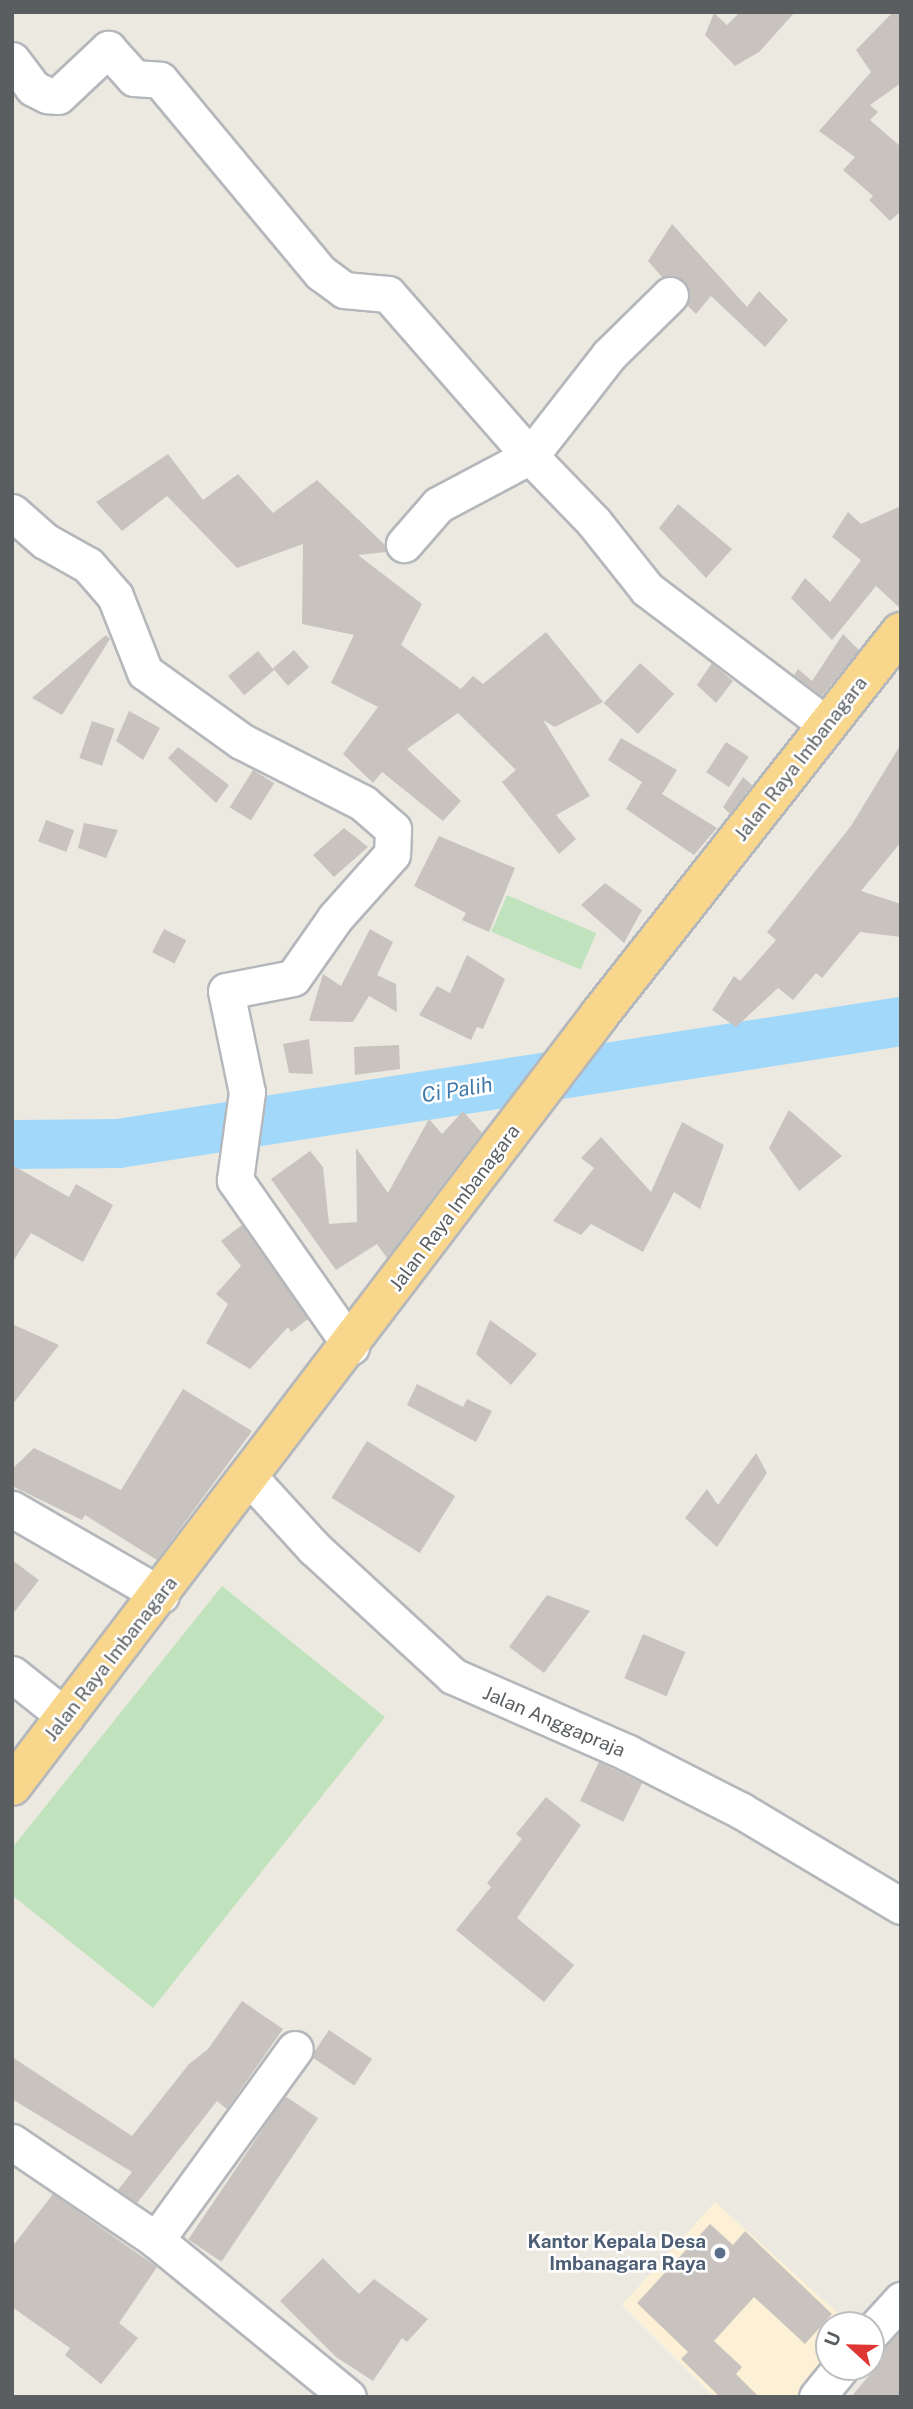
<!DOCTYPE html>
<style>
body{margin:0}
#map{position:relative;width:913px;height:2409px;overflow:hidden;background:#ece9e1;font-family:"Public Sans",sans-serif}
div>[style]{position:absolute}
.commercial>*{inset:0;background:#fcf1d6}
.green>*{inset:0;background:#c0e3be;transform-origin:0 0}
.river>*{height:49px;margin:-24.5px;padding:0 24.5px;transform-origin:24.5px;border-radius:24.5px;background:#a2d9fb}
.building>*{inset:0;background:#c8c3be;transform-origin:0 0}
.roads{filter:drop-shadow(2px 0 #b4b7bb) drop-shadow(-2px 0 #b4b7bb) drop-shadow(0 2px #b4b7bb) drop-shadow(0 -2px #b4b7bb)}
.minor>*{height:35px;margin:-17.5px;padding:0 17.5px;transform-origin:17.5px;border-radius:17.5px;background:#fff}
.highway>*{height:38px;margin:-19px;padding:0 19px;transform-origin:19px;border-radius:19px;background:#f8d68c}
.dots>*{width:19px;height:19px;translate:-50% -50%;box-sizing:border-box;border:4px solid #fff;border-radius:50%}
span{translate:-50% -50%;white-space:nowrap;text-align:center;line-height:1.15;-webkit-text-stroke:5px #fff;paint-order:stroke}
.street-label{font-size:19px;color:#5a5e61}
.service-label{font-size:19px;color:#4e5e75;font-weight:700}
.right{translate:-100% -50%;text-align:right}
.water-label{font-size:21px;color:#427bab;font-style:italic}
.frame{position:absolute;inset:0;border:14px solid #5a5e61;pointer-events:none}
.north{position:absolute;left:815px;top:2311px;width:70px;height:70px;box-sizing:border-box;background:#fff;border:2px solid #bdbfc0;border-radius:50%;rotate:292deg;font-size:19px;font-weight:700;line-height:28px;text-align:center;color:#5a5e61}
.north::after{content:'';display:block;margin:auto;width:24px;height:32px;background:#e03633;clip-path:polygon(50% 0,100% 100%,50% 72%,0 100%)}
</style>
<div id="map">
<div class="commercial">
<div style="clip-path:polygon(715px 2202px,851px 2325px,829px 2325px,829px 2356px,798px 2397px,714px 2397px,622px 2305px)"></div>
</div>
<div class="green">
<div style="left:507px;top:895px;width:97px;height:40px;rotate:23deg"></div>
<div style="clip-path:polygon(222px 1586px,385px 1717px,153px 2008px,12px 1895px,12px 1848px)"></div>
</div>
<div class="river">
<div style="left:12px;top:1144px;width:106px;rotate:-0.5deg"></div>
<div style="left:118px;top:1143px;width:792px;rotate:-8.86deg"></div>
</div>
<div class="building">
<div style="clip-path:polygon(740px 12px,795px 12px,759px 52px,735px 66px,705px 35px,714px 13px,727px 25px)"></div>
<div style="clip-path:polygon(893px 12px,901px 12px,901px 83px,870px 105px,878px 112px,870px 120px,901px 147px,901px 211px,890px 221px,869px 200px,873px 196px,843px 170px,855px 157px,819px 131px,871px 72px,856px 50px)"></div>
<div style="clip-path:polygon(672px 224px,747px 307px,759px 291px,788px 320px,765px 347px,711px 296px,696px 314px,687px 305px,685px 281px,662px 277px,648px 261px)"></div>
<div style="clip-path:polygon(168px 454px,203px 500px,238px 474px,273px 513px,317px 480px,385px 545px,386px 552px,358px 555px,422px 604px,401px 645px,461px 689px,473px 676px,483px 684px,546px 632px,603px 702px,555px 727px,543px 720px,590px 796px,556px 815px,576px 839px,559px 854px,502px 782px,516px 770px,458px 713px,407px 749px,461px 801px,443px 821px,382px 772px,373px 783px,343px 754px,378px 707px,331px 683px,354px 635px,302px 624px,303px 544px,237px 568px,167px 496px,122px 531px,96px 502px)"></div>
<div style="clip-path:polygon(678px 504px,732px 549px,706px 578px,659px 528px)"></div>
<div style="clip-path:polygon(901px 506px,901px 609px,876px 586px,832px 640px,791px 598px,805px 578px,830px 602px,861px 560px,832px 537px,848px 512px,861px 524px)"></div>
<div style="clip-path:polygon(843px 634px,859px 650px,822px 696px,794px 675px,798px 669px,812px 681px)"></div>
<div style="clip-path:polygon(106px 635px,110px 639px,62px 715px,32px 698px)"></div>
<div style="left:294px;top:650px;width:23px;height:28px;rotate:49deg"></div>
<div style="left:258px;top:651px;width:25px;height:39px;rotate:50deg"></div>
<div style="left:640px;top:663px;width:46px;height:54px;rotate:42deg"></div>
<div style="clip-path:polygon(712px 663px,733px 681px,716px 703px,697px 685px)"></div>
<div style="clip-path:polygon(129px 711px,160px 728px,143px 760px,116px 741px)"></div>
<div style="left:92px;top:721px;width:24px;height:39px;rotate:19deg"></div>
<div style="clip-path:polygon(621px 738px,677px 770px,662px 794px,717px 828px,694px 855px,626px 809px,642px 782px,608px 760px)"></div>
<div style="left:726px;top:742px;width:27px;height:36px;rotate:33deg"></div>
<div style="clip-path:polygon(901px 744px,901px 842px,861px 891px,901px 904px,901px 937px,860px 932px,822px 978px,816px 973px,793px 1000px,778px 988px,736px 1027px,712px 1010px,734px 976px,740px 981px,776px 940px,767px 932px,851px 826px)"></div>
<div style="clip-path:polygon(178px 747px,229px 785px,216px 803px,168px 758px)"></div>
<div style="left:253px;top:770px;width:25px;height:44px;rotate:32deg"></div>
<div style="clip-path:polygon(743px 777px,752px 785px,730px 814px,723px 807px)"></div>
<div style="left:46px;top:820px;width:30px;height:23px;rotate:20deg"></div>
<div style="clip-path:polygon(84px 823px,118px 830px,106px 858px,78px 848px)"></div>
<div style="clip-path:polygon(344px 828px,368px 847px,334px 877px,313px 855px)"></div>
<div style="clip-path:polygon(439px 836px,515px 868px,489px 932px,462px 920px,466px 913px,414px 886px)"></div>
<div style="clip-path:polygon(605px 883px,642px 910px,624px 943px,581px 905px)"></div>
<div style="left:164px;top:929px;width:25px;height:26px;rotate:27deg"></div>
<div style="clip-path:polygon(370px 929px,393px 942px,377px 975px,396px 984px,397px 1012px,369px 996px,353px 1022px,309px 1021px,323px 974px,341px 986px)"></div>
<div style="clip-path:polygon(467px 955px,505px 979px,483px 1029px,477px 1027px,471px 1040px,419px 1015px,437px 986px,450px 993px)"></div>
<div style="clip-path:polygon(309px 1039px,313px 1074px,289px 1073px,283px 1044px)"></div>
<div style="clip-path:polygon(399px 1045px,400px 1069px,355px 1075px,354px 1047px)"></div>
<div style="clip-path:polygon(789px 1110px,842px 1156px,799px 1191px,769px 1148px)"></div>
<div style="clip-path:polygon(463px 1111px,482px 1133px,387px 1258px,377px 1244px,336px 1270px,271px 1179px,310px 1151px,323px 1167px,329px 1224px,357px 1222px,356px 1148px,388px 1193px,429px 1119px,442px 1134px)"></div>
<div style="clip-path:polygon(682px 1122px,724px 1145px,700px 1209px,674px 1192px,643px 1252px,591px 1224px,581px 1235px,553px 1221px,594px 1168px,581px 1158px,601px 1137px,651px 1192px)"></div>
<div style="clip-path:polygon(12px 1165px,69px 1197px,76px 1184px,113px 1205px,83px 1262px,31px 1233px,12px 1263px)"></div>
<div style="clip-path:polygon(242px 1225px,308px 1319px,291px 1332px,288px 1327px,250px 1369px,206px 1343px,228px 1304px,216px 1294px,241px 1266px,221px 1241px)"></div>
<div style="clip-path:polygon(490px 1320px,537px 1354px,511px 1385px,476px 1354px)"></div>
<div style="clip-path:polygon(12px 1324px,59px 1345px,12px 1405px)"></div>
<div style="clip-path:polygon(417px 1384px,463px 1407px,467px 1399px,492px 1411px,476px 1442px,407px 1405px)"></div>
<div style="clip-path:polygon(183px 1389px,252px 1431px,157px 1560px,85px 1515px,82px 1520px,12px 1486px,12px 1469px,34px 1448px,121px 1490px)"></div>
<div style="left:367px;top:1441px;width:104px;height:67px;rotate:32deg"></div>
<div style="clip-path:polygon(756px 1453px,767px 1473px,717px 1547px,685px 1518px,707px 1489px,718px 1505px)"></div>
<div style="clip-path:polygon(12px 1560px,39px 1580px,12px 1615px)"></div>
<div style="clip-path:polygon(547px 1595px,590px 1611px,544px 1673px,509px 1647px)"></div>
<div style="left:643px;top:1634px;width:46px;height:48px;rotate:23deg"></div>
<div style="left:599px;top:1762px;width:48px;height:43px;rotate:26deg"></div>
<div style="clip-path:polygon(546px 1797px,581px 1825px,517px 1918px,574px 1965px,544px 2002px,456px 1930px,491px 1887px,487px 1883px,522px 1839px,516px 1834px)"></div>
<div style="clip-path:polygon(242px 2001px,283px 2029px,227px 2109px,217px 2101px,137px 2203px,118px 2190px,132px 2172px,12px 2099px,12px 2057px,132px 2136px,189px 2064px,208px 2049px)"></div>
<div style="left:329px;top:2030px;width:52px;height:32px;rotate:34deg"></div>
<div style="left:285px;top:2096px;width:40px;height:173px;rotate:34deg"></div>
<div style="clip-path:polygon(53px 2194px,157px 2267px,119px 2323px,138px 2338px,101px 2384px,65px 2355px,70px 2348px,12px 2307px,12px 2247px)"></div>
<div style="clip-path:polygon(710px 2224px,733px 2245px,745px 2231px,832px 2314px,805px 2344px,754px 2297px,714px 2341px,742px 2367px,736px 2374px,759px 2397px,720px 2397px,681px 2359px,688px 2352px,637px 2303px)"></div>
<div style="clip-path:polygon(323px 2258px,359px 2294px,374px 2279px,428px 2319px,407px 2342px,402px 2338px,373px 2381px,336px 2357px,280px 2301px)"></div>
<div style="clip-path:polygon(901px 2330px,901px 2397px,851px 2397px,883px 2359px,875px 2352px)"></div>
</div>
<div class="roads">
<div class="minor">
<div style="left:12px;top:60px;width:35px;rotate:53deg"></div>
<div style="left:33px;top:88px;width:16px;rotate:27deg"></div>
<div style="left:47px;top:95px;width:11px;rotate:5deg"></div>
<div style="left:58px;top:96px;width:69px;rotate:-43.2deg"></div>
<div style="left:108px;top:49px;width:39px;rotate:48deg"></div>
<div style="left:134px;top:78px;width:26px;rotate:4deg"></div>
<div style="left:160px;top:80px;width:251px;rotate:50.2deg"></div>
<div style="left:321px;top:273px;width:29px;rotate:36deg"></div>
<div style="left:344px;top:290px;width:44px;rotate:5.2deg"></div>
<div style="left:388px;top:294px;width:215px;rotate:48.8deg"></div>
<div style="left:530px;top:456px;width:104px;rotate:152deg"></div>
<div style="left:438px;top:505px;width:52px;rotate:131.1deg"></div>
<div style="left:670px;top:295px;width:86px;rotate:135.5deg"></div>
<div style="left:609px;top:355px;width:128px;rotate:128deg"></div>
<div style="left:530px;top:456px;width:91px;rotate:45.9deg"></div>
<div style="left:593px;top:521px;width:87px;rotate:51.5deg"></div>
<div style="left:647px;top:589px;width:226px;rotate:37.1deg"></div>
<div style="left:12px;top:512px;width:44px;rotate:41.3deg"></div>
<div style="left:45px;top:541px;width:49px;rotate:29.2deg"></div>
<div style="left:88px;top:565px;width:41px;rotate:48.9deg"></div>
<div style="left:115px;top:596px;width:82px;rotate:68.5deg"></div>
<div style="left:145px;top:672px;width:118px;rotate:35.7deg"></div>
<div style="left:241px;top:741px;width:137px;rotate:26.9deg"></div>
<div style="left:363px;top:803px;width:40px;rotate:41deg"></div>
<div style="left:393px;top:829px;width:25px;rotate:92deg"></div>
<div style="left:392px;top:854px;width:86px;rotate:131.7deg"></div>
<div style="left:335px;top:918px;width:73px;rotate:125deg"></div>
<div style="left:293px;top:978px;width:68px;rotate:169deg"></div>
<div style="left:226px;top:991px;width:103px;rotate:78.3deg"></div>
<div style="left:247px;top:1092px;width:89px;rotate:97.8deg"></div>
<div style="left:235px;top:1180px;width:203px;rotate:55.1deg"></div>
<div style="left:251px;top:1479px;width:93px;rotate:47.6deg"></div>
<div style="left:314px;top:1548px;width:189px;rotate:42.6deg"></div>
<div style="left:453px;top:1676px;width:191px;rotate:23.7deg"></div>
<div style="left:628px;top:1753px;width:126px;rotate:27deg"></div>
<div style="left:740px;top:1810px;width:187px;rotate:30.8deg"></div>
<div style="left:12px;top:1509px;width:172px;rotate:30deg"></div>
<div style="left:12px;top:1674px;width:69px;rotate:38.5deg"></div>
<div style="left:12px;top:2142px;width:174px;rotate:34.2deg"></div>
<div style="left:156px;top:2240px;width:248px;rotate:39.3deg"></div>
<div style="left:156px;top:2240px;width:236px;rotate:-54deg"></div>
<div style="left:871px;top:2333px;width:45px;rotate:-47.7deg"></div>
<div style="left:817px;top:2397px;width:38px;rotate:-51deg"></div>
</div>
<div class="highway">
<div style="left:12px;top:1786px;width:970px;rotate:-52.7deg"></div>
<div style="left:600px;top:1014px;width:486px;rotate:-51.8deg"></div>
</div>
</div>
<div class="dots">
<div style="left:720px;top:2253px;background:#5c6f8a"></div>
</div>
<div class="street-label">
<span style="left:801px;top:759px;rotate:-52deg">Jalan Raya Imbanagara</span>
<span style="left:455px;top:1208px;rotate:-53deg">Jalan Raya Imbanagara</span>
<span style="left:111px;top:1659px;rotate:-52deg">Jalan Raya Imbanagara</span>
<span style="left:554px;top:1722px;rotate:23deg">Jalan Anggapraja</span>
</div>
<div class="service-label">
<span class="right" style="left:706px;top:2253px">Kantor Kepala Desa<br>Imbanagara Raya</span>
</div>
<div class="water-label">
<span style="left:457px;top:1090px;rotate:-9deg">Ci Palih</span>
</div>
<div class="frame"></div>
<div class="north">U</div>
</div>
